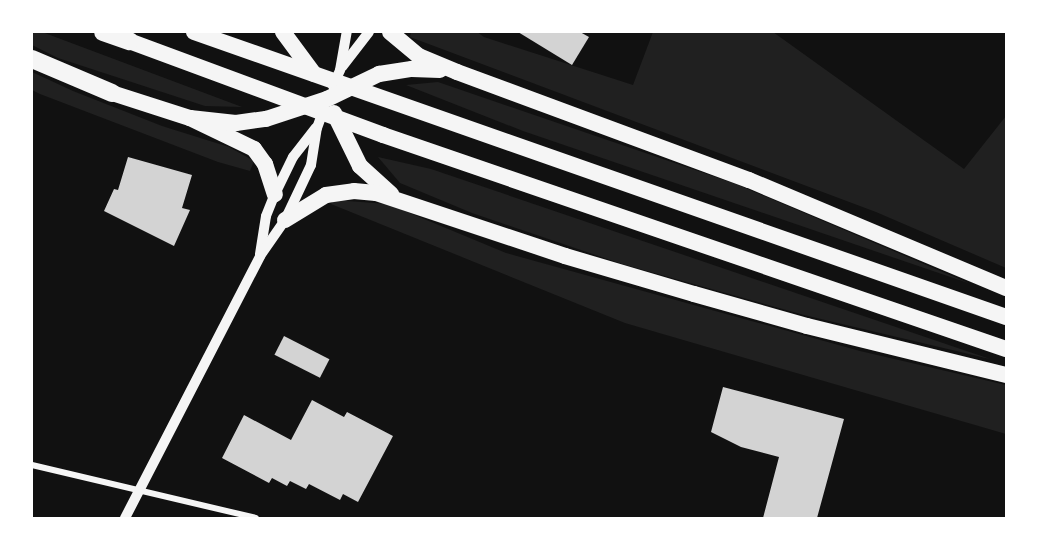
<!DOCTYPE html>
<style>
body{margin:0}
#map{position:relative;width:1038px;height:550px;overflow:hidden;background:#111;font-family:Karla,sans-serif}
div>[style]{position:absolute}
.green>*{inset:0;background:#202020}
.building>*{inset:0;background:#d3d3d3;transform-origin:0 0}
.minor>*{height:6px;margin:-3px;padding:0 3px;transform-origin:3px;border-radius:3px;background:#f5f5f5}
.tertiary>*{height:10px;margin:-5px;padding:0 5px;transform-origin:5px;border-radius:5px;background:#f5f5f5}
.trunk>*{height:16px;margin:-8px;padding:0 8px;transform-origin:8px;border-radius:8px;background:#f5f5f5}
.motorway>*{height:18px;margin:-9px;padding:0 9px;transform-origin:9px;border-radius:9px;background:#f5f5f5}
span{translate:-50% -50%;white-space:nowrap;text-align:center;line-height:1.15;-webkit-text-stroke:6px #fff;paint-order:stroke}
.frame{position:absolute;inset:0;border:33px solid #fff;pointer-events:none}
</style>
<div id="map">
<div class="green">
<div style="clip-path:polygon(32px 32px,42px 32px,242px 107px,205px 106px,58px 58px,32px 45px)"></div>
<div style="clip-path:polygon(411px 32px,477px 32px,484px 37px,633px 85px,653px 32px,773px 32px,964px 169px,1006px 116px,1006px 268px,876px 212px,410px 37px)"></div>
<div style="clip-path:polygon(32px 72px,73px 91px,162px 126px,229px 147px,254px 161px,250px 171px,218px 162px,40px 94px,32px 90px)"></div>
<div style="clip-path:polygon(438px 82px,736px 184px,971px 284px,523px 131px,406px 85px)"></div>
<div style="clip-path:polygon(378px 157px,431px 169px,990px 359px,804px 315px,622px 264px,472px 213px,400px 183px)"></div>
<div style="clip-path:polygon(334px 200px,388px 204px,506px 253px,860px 351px,1006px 385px,1006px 434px,625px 323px,331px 204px)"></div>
</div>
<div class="building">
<div style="clip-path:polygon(518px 32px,580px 32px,589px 37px,572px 65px)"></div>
<div style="clip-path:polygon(128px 157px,192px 175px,182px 208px,190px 210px,174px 246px,104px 211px,114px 189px,118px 190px)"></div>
<div style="left:284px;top:336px;width:51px;height:21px;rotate:27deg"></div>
<div style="clip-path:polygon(723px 387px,844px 419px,817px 518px,763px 518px,779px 457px,741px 447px,711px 432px)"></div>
<div style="clip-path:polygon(312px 400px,344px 417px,347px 412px,393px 436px,358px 502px,343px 494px,340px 500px,309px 484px,306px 489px,290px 481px,287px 486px,272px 478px,269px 483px,222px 458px,244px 415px,291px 440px)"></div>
</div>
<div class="minor">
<div style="left:32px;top:465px;width:230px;rotate:13.3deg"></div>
</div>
<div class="tertiary">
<div style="left:342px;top:67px;width:44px;rotate:-52.4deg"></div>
<div style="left:333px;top:86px;width:17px;rotate:-66deg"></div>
<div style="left:340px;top:70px;width:39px;rotate:-80deg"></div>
<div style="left:260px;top:254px;width:38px;rotate:-81deg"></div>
<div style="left:266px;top:216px;width:24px;rotate:-68deg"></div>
<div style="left:275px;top:194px;width:41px;rotate:-64.1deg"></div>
<div style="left:293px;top:157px;width:37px;rotate:-52deg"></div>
<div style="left:125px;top:518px;width:295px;rotate:-62.7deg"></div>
<div style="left:260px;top:256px;width:44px;rotate:-55.2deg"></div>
<div style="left:285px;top:220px;width:61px;rotate:-64.7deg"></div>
<div style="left:311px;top:165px;width:37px;rotate:-81deg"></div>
<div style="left:317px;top:128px;width:20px;rotate:-70deg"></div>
</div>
<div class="trunk">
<div style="left:194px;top:32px;width:861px;rotate:19.34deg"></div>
<div style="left:283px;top:32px;width:52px;rotate:53.6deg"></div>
<div style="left:390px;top:32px;width:38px;rotate:40deg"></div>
<div style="left:419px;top:56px;width:41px;rotate:22.8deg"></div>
<div style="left:457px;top:72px;width:311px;rotate:20.3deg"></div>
<div style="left:749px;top:180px;width:279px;rotate:22.8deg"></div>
<div style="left:129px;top:41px;width:271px;rotate:20.3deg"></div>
<div style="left:383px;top:135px;width:659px;rotate:18.96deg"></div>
<div style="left:112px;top:93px;width:82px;rotate:17.8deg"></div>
<div style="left:190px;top:118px;width:71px;rotate:25.8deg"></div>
<div style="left:254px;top:149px;width:19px;rotate:54deg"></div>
<div style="left:265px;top:164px;width:32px;rotate:72deg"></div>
<div style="left:334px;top:113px;width:59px;rotate:63.9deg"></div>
<div style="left:360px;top:166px;width:42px;rotate:42.1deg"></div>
<div style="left:190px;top:118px;width:46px;rotate:6.2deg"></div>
<div style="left:236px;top:123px;width:30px;rotate:-8deg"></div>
<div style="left:266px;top:119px;width:64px;rotate:-18.2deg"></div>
<div style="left:327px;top:99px;width:58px;rotate:-25.7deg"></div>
<div style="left:379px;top:74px;width:33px;rotate:-9deg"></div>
<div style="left:412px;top:69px;width:28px;rotate:2deg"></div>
<div style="left:285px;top:220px;width:48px;rotate:-31.4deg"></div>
<div style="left:326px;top:195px;width:28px;rotate:-8deg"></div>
<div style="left:354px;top:191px;width:22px;rotate:5deg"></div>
<div style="left:376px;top:193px;width:199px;rotate:18.4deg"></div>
<div style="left:565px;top:256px;width:134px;rotate:16.4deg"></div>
<div style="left:694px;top:294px;width:117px;rotate:15.8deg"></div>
<div style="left:807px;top:326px;width:205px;rotate:13.8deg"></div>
</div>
<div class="motorway">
<div style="left:103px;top:32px;width:28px;rotate:19deg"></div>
<div style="left:32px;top:59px;width:87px;rotate:23deg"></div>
</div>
<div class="frame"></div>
</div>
